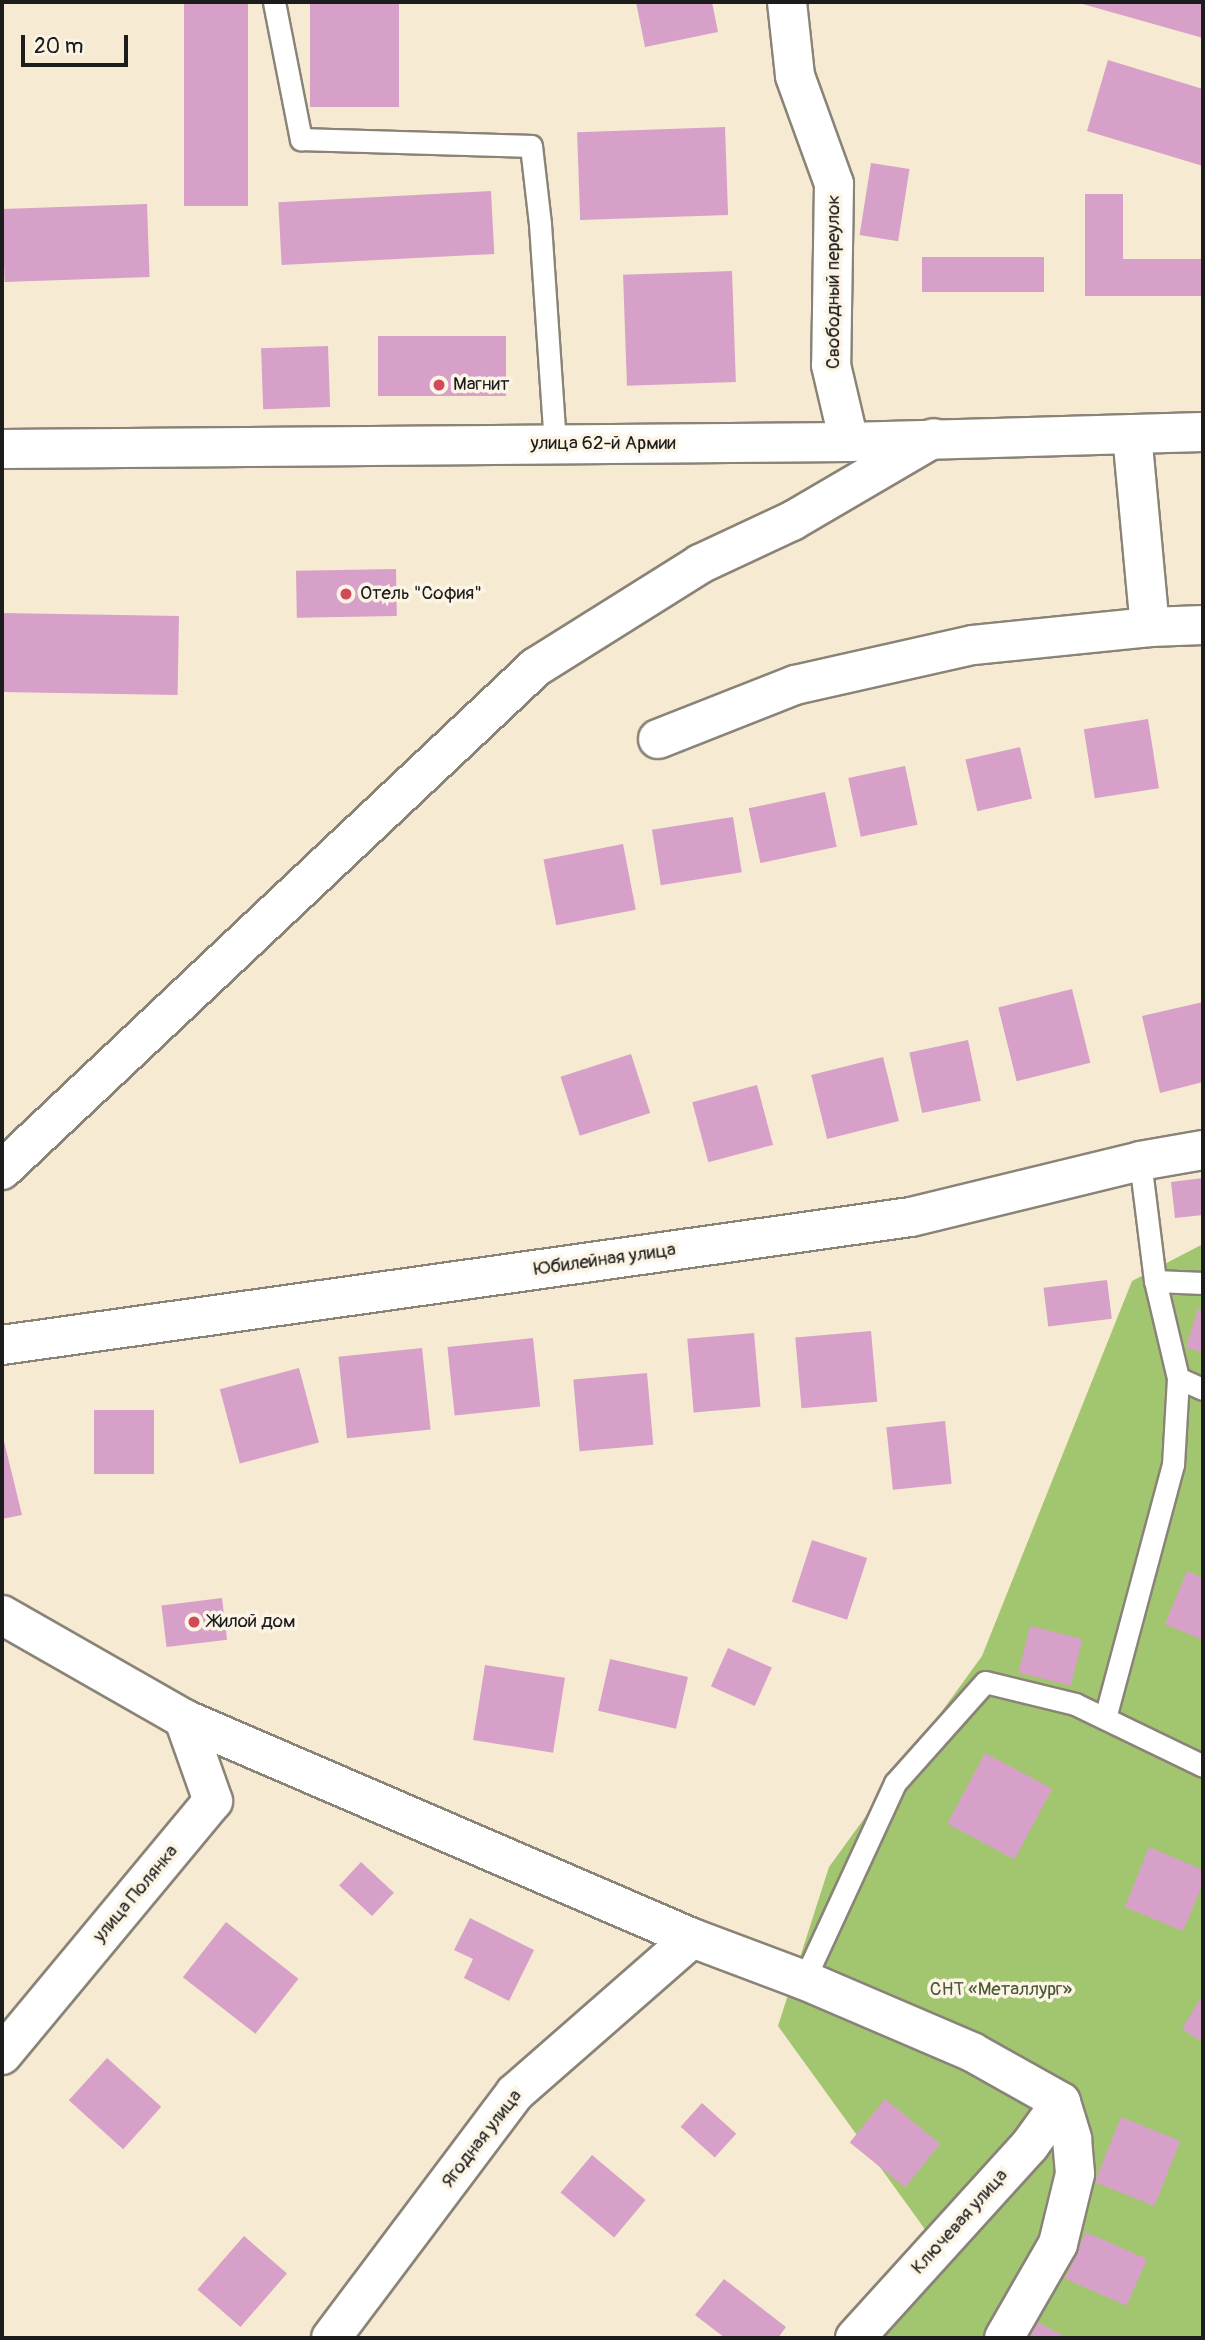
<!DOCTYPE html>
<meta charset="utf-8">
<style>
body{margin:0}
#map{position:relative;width:1205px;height:2340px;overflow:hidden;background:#f7ead2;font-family:Pangolin,sans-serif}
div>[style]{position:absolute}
.green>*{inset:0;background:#a2c670}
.building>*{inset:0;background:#d7a0c8;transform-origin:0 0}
.roads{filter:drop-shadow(2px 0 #8a8377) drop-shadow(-2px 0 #8a8377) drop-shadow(0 2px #8a8377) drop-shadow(0 -2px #8a8377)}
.lane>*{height:21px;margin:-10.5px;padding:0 10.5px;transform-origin:10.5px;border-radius:10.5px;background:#fff}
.street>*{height:38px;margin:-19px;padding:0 19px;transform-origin:19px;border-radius:19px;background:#fff}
.secondary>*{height:38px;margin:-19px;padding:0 19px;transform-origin:19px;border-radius:19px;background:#fff}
.dots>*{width:19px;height:19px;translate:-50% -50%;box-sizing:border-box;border:4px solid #fcf5e5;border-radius:50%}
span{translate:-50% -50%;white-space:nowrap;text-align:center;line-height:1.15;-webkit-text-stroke:7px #fcf5e5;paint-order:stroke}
.street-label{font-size:19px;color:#1c1c1c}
.poi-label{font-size:19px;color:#1c1c1c}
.left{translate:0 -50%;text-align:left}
.park-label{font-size:19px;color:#4b5839}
.frame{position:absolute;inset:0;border:4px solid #1c1c1c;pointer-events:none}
.scale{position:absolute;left:21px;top:35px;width:107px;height:32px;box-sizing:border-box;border:4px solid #1c1c1c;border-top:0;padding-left:9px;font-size:21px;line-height:24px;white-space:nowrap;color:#1c1c1c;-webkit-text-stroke:5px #fcf5e5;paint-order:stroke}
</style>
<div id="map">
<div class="green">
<div style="clip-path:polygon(1203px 1244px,1203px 2338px,833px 2338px,932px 2239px,778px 2026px,829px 1867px,982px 1656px,1132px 1281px)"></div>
</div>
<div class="building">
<div style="left:184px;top:2px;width:64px;height:204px"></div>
<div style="left:310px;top:2px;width:89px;height:105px"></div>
<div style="clip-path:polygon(636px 2px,712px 2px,718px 32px,645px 47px)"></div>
<div style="clip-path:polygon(1079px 2px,1203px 2px,1203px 38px,1079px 3px)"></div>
<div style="clip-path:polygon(1108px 60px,1203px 89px,1203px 166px,1087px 131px)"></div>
<div style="left:725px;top:127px;width:88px;height:148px;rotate:88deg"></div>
<div style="left:871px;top:163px;width:39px;height:73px;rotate:9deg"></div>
<div style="left:491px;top:191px;width:63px;height:213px;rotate:87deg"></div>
<div style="clip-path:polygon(1085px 194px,1123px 194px,1123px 259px,1203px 259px,1203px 296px,1085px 296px)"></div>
<div style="left:147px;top:204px;width:73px;height:145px;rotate:88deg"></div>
<div style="left:1044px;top:257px;width:35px;height:122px;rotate:90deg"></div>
<div style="left:732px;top:271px;width:111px;height:109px;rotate:88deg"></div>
<div style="left:378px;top:336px;width:128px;height:60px"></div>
<div style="left:328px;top:346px;width:61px;height:67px;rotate:88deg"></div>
<div style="left:396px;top:569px;width:47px;height:100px;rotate:89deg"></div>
<div style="left:2px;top:613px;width:177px;height:79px;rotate:1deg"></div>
<div style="left:1148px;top:719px;width:70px;height:65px;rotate:81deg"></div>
<div style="left:1020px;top:747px;width:53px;height:56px;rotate:77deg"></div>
<div style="left:905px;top:766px;width:60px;height:58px;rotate:78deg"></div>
<div style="left:825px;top:792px;width:56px;height:78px;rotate:78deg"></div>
<div style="left:733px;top:817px;width:56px;height:82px;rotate:81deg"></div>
<div style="left:623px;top:844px;width:67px;height:81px;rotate:79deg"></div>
<div style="left:1072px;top:989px;width:76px;height:76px;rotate:76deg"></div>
<div style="clip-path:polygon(1203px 1002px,1203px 1082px,1160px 1093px,1142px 1016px)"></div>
<div style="left:968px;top:1040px;width:62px;height:60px;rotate:78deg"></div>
<div style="left:631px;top:1054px;width:62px;height:74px;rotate:72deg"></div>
<div style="left:883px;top:1057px;width:66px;height:74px;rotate:76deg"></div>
<div style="left:757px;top:1085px;width:62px;height:67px;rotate:75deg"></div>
<div style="clip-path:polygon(1203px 1178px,1203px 1215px,1175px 1218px,1171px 1182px)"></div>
<div style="left:1107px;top:1280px;width:39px;height:64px;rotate:83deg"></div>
<div style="clip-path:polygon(1198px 1309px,1203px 1311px,1203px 1353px,1186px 1347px)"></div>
<div style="left:871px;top:1331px;width:71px;height:76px;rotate:85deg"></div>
<div style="left:754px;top:1333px;width:74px;height:67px;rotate:85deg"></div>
<div style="left:533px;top:1338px;width:69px;height:86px;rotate:84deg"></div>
<div style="left:422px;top:1348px;width:82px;height:84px;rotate:84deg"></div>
<div style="left:299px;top:1368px;width:77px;height:82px;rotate:75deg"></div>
<div style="left:647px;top:1373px;width:72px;height:74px;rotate:85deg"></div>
<div style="left:154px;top:1410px;width:64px;height:60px;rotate:90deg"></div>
<div style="left:945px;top:1421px;width:63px;height:59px;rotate:84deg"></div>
<div style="clip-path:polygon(2px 1433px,22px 1515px,2px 1519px)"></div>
<div style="left:812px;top:1540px;width:58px;height:65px;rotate:18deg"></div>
<div style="clip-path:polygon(1187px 1571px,1203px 1578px,1203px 1640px,1165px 1624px)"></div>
<div style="left:222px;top:1598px;width:42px;height:61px;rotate:83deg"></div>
<div style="left:1030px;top:1626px;width:54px;height:48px;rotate:14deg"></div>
<div style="left:728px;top:1648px;width:48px;height:42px;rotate:24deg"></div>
<div style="left:610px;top:1659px;width:80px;height:53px;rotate:13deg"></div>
<div style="left:485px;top:1665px;width:81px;height:76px;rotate:9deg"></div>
<div style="left:985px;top:1753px;width:76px;height:80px;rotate:28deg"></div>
<div style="clip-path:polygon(1149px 1847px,1203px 1870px,1203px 1883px,1183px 1931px,1125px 1907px)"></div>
<div style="left:361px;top:1862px;width:45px;height:32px;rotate:43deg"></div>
<div style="clip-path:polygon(470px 1918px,534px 1950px,509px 2001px,464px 1978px,473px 1959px,454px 1950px)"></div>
<div style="left:226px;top:1922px;width:92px;height:70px;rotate:38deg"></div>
<div style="clip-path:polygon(1203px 1994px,1203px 2042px,1182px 2029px)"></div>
<div style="left:107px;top:2058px;width:73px;height:57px;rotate:42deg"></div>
<div style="left:885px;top:2099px;width:71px;height:56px;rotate:39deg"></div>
<div style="left:702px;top:2103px;width:46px;height:32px;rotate:42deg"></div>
<div style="left:1121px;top:2117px;width:64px;height:70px;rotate:22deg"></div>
<div style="left:592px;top:2155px;width:70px;height:49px;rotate:40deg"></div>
<div style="left:1086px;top:2232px;width:67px;height:51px;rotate:24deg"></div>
<div style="left:244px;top:2236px;width:57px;height:71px;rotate:41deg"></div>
<div style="clip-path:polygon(724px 2279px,786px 2327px,778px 2338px,725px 2338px,695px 2315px)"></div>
<div style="clip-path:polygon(1037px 2322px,1068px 2338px,1029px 2338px)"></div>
</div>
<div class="roads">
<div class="lane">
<div style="left:274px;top:2px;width:140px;rotate:78.9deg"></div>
<div style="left:301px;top:139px;width:230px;rotate:1.7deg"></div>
<div style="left:531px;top:146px;width:79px;rotate:83.4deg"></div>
<div style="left:540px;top:224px;width:222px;rotate:86.1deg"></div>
<div style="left:1155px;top:1281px;width:48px;rotate:2.4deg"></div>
<div style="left:1178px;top:1378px;width:27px;rotate:24deg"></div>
<div style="left:1105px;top:1718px;width:262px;rotate:-75deg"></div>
<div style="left:1173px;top:1465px;width:87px;rotate:-86.7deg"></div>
<div style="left:1178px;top:1378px;width:100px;rotate:-103.3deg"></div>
<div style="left:1155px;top:1281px;width:121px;rotate:-97.1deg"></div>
<div style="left:804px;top:1980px;width:217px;rotate:-65.2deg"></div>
<div style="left:895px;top:1783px;width:135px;rotate:-48.3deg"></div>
<div style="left:985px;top:1682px;width:93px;rotate:13.7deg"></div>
<div style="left:1075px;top:1704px;width:142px;rotate:25.8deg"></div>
</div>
<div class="street">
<div style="left:787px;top:2px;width:74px;rotate:83.8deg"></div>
<div style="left:795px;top:76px;width:115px;rotate:70.1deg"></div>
<div style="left:834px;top:184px;width:181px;rotate:90.9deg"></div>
<div style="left:831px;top:365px;width:79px;rotate:76.8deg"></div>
<div style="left:1132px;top:434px;width:194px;rotate:84.7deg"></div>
<div style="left:1150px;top:627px;width:53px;rotate:-2.2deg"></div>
<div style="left:658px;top:739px;width:147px;rotate:-21.5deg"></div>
<div style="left:795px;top:685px;width:182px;rotate:-12.7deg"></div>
<div style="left:973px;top:645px;width:178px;rotate:-5.8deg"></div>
<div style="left:2px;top:1170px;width:734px;rotate:-43.29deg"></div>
<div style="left:536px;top:667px;width:194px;rotate:-32.1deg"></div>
<div style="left:700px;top:564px;width:102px;rotate:-25.1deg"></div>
<div style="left:792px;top:521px;width:164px;rotate:-30.3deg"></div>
<div style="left:2px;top:1345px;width:918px;rotate:-8.02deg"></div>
<div style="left:911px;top:1217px;width:236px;rotate:-13.7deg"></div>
<div style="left:1140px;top:1161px;width:64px;rotate:-9.9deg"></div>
<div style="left:2px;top:1615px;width:210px;rotate:29.7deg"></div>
<div style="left:184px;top:1719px;width:553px;rotate:23.32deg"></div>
<div style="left:692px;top:1938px;width:120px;rotate:20.6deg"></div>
<div style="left:804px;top:1980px;width:183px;rotate:23.2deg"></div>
<div style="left:972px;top:2052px;width:102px;rotate:29.3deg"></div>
<div style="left:1061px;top:2102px;width:39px;rotate:73deg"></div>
<div style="left:1072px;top:2139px;width:35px;rotate:85deg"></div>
<div style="left:1075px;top:2174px;width:72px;rotate:103.7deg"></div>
<div style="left:1058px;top:2244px;width:108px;rotate:119.9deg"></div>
<div style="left:2px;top:2055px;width:330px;rotate:-50.3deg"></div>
<div style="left:213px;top:1801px;width:87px;rotate:-109.5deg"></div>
<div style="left:331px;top:2338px;width:306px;rotate:-53.1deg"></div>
<div style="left:515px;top:2093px;width:235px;rotate:-41.2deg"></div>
<div style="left:855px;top:2338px;width:261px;rotate:-47.8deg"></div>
<div style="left:1030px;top:2145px;width:53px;rotate:-54.2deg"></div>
</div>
<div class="secondary">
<div style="left:2px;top:449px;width:847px;rotate:-0.47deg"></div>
<div style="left:849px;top:442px;width:354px;rotate:-1.6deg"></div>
</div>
</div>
<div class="dots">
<div style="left:439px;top:385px;background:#d1495b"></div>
<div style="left:346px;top:594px;background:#d1495b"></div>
<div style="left:194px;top:1622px;background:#d1495b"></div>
</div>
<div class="street-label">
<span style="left:834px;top:282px;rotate:-90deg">Свободный переулок</span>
<span style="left:603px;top:444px">улица 62-й Армии</span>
<span style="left:605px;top:1260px;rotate:-8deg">Юбилейная улица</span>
<span style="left:136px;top:1894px;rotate:-50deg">улица Полянка</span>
<span style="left:482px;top:2139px;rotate:-52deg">Ягодная улица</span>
<span style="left:960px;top:2222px;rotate:-48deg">Ключевая улица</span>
</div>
<div class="poi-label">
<span class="left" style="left:453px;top:385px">Магнит</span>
<span class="left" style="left:360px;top:594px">Отель "София"</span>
<span class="left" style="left:208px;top:1622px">Жилой дом</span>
</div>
<div class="park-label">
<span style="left:1001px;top:1990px">СНТ «Металлург»</span>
</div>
<div class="frame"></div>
<div class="scale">20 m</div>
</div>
